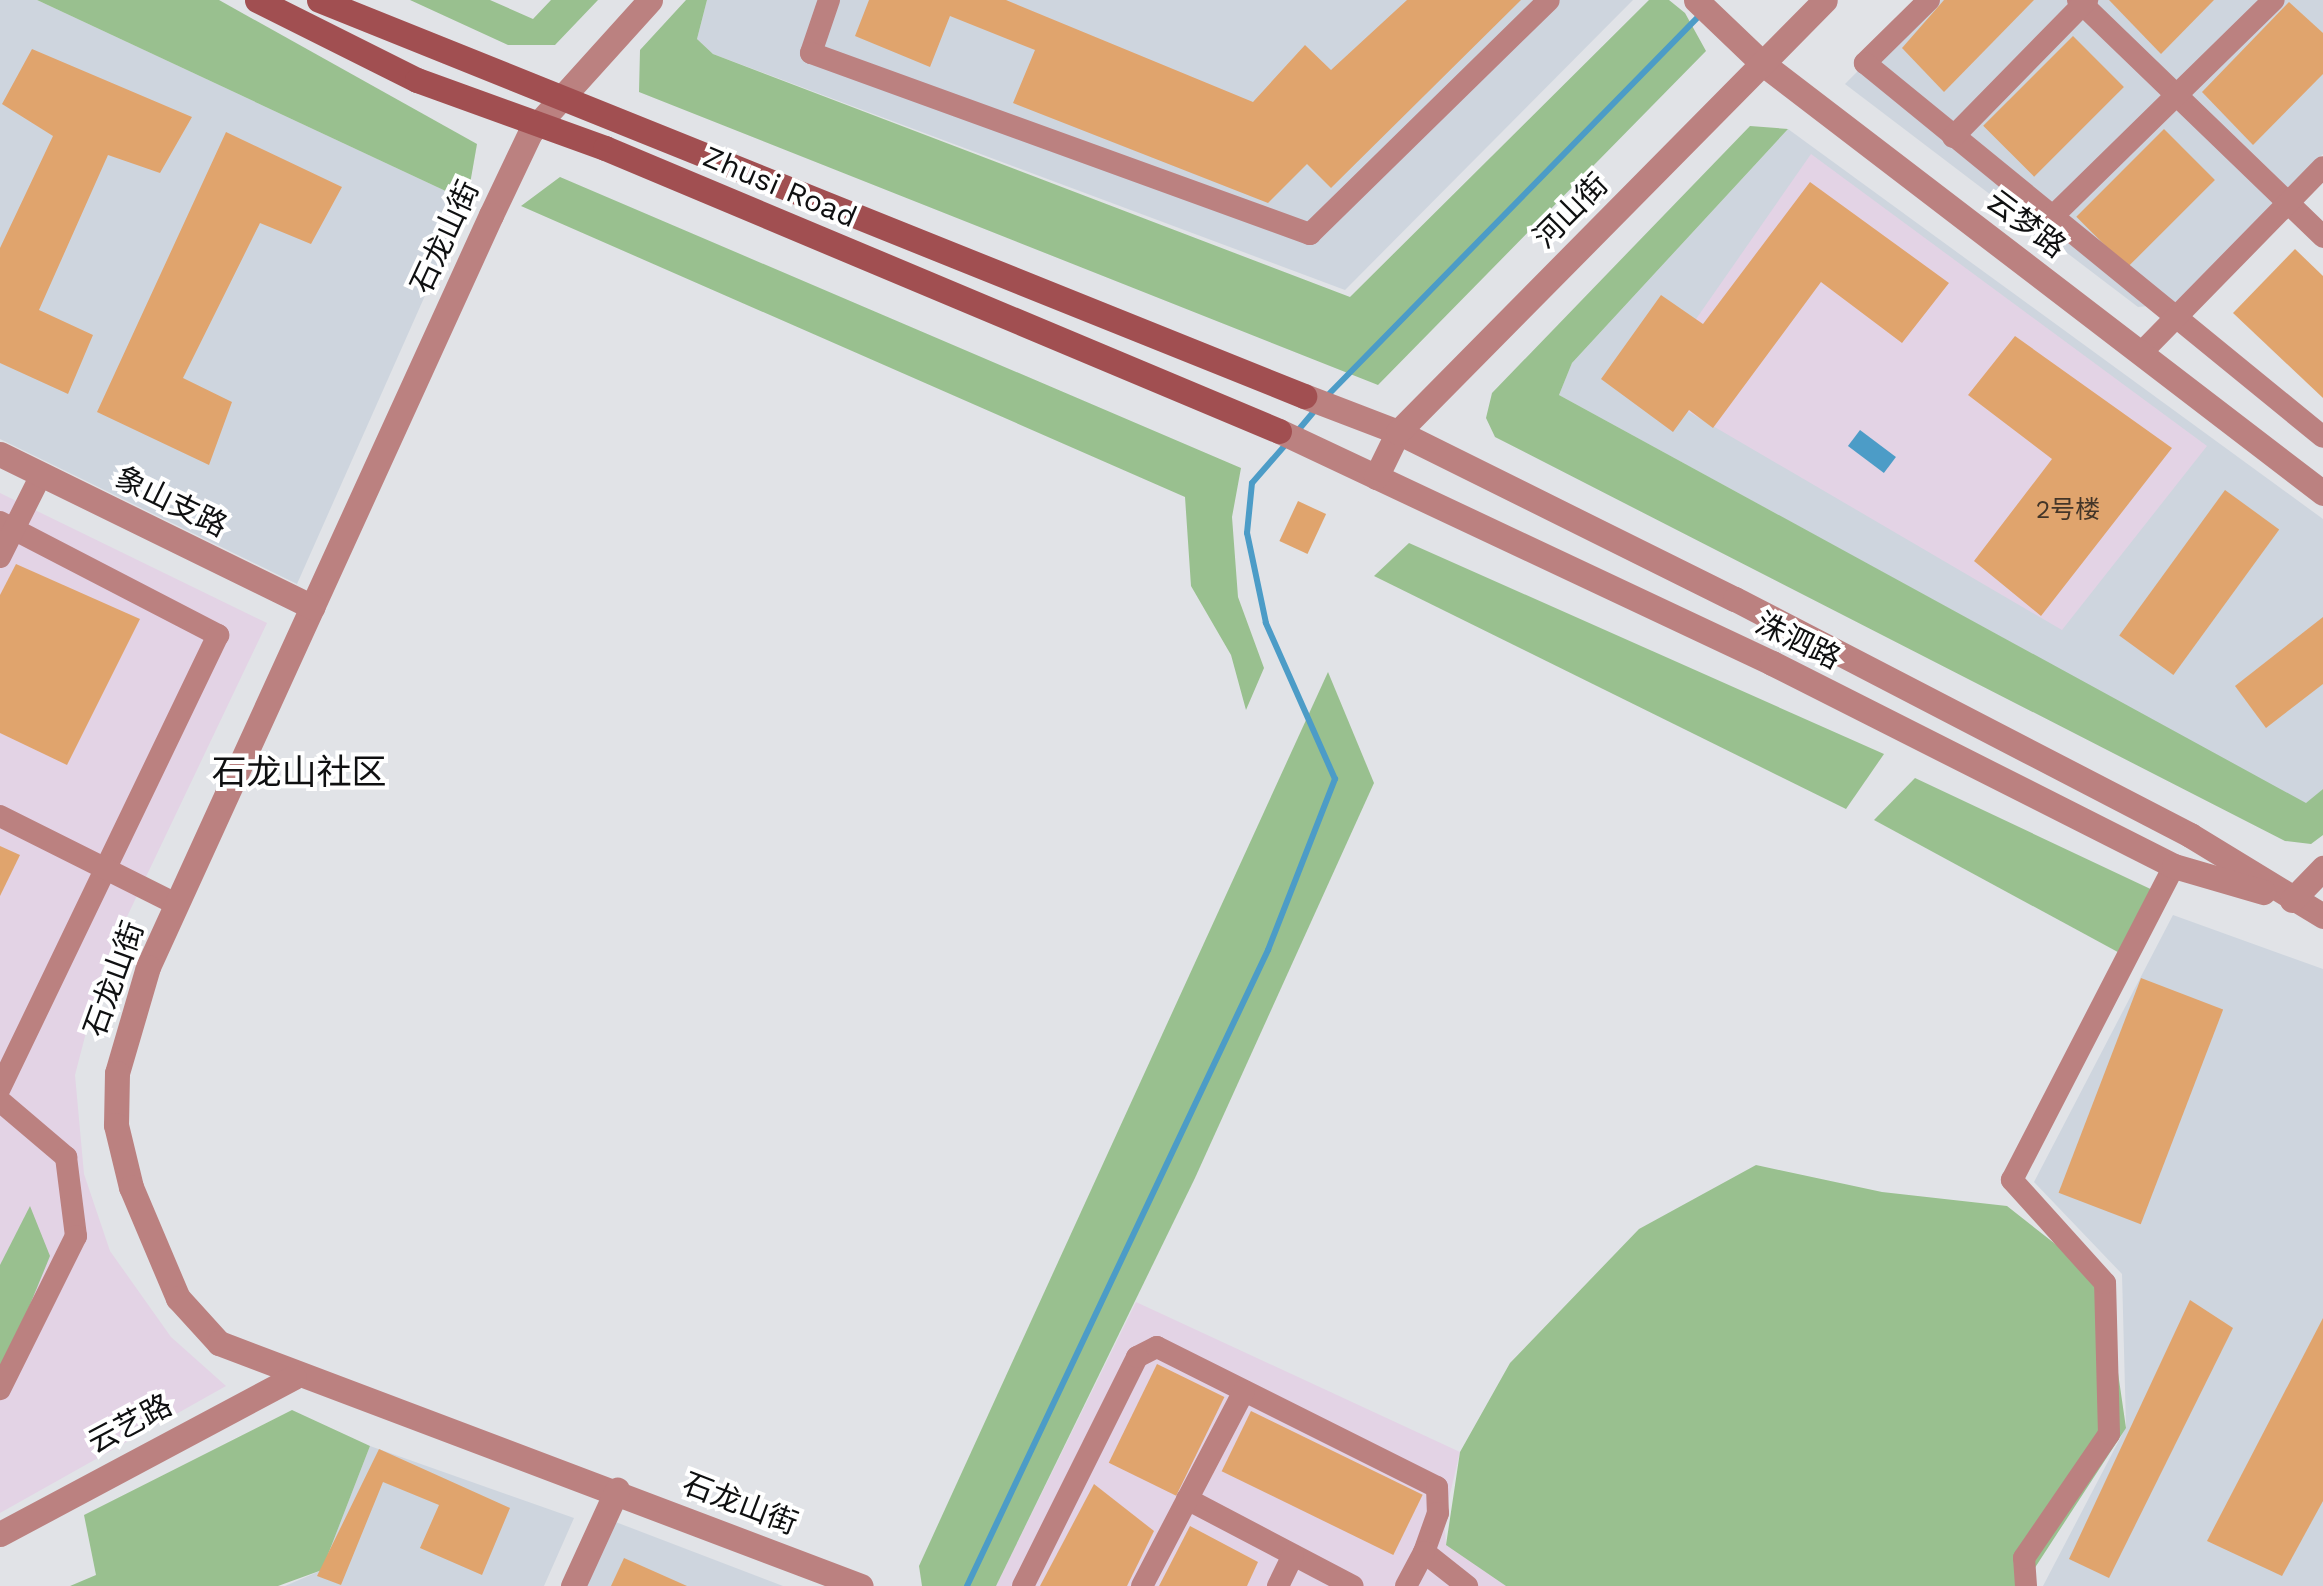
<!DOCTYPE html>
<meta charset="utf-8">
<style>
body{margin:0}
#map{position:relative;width:2323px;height:1586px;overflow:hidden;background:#e1e3e7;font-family:"Work Sans","Noto Sans SC",sans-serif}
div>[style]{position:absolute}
.built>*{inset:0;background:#ced5de}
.education>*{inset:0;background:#e3d3e5}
.green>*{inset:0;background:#99c08f}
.water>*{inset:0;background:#4c9cc7;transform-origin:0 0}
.stream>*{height:6px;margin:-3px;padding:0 3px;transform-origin:3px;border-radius:3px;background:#4c9cc7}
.building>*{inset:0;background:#e0a46d;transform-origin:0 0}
.minor>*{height:22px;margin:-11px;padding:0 11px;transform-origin:11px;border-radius:11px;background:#bb8180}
.tertiary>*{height:25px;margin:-12.5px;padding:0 12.5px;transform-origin:12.5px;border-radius:12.5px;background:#bb8180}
.secondary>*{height:25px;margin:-12.5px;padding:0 12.5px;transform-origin:12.5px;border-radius:12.5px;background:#a14f51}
span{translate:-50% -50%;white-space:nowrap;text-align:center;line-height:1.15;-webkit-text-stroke:8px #fff;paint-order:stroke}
.number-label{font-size:25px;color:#433528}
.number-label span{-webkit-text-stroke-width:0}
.street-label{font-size:30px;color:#0f1011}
.quarter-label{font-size:35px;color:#0f1011}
</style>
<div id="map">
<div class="built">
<div style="clip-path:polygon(0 0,37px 0,467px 201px,297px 584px,0 439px)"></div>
<div style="clip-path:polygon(707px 0,1633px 0,1345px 290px,713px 54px,697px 39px)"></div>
<div style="clip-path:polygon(1928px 0,2323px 0,2323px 154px,2180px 303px,2138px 307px,1845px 84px)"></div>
<div style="clip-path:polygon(1788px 129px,2323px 519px,2323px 789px,2306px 804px,1559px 395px,1572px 363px)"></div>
<div style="clip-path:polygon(2173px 915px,2323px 969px,2323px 1586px,2043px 1586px,2126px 1427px,2122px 1274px,2034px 1182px)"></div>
<div style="clip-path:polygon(370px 1446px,574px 1518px,544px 1586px,285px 1586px,322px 1570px)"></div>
<div style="clip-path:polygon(613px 1521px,783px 1586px,584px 1586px)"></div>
</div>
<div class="education">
<div style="clip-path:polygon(1811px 154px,2207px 446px,2062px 630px,1648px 388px)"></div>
<div style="clip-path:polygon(0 493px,267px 623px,103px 967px,75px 1075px,84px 1174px,110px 1251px,171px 1337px,226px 1386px,0 1513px)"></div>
<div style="clip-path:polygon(1136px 1302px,1460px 1452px,1444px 1519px,1446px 1544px,1506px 1586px,996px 1586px)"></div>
</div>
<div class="green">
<div style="clip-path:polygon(37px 0,219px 0,477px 144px,467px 201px)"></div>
<div style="clip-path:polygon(410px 0,490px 0,533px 19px,551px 0,598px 0,555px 45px,508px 45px)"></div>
<div style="clip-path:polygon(686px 0,707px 0,697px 39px,713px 54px,1350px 297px,1649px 0,1669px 0,1685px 13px,1706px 51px,1378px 385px,639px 92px,640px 50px)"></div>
<div style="clip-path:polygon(1750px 126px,1788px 129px,1572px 363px,1559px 395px,2306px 803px,2323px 789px,2323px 835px,2311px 844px,2285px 841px,1495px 437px,1486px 418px,1492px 393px)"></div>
<div style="clip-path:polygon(560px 177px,1241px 468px,1232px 517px,1238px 597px,1264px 668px,1246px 710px,1231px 655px,1191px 586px,1185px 497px,521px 206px)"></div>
<div style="clip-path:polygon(1409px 543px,1884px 754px,1846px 809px,1374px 576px)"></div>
<div style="clip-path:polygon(1328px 672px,1374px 783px,1195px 1178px,996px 1586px,922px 1586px,919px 1566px)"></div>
<div style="clip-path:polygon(1915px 778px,2159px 893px,2127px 957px,1874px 820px)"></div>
<div style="clip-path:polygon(1756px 1165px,1882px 1192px,2007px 1206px,2105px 1283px,2126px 1428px,2023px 1586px,1506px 1586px,1446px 1545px,1460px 1452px,1510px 1363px,1639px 1229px)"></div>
<div style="clip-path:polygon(30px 1206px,50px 1256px,0 1378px,0 1265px)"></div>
<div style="clip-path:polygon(292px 1410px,370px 1446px,322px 1570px,278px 1586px,70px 1586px,96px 1575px,84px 1515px)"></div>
</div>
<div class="water">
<div style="left:1860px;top:430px;width:45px;height:20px;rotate:37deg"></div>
</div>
<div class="stream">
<div style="left:1327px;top:396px;width:533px;rotate:-45.61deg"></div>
<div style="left:1295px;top:434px;width:33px;rotate:-50deg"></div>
<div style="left:967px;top:1586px;width:704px;rotate:-64.67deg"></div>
<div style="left:1268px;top:950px;width:184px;rotate:-68.6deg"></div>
<div style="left:1335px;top:779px;width:171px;rotate:-113.9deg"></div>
<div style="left:1266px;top:623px;width:92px;rotate:-101.9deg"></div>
<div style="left:1247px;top:533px;width:50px;rotate:-84.3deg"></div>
<div style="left:1252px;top:483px;width:53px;rotate:-48.8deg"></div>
</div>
<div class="building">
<div style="clip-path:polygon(869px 0,1006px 0,1253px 102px,1305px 45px,1331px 70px,1407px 0,1521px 0,1331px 188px,1307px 164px,1268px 203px,1013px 103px,1035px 50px,950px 16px,930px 67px,855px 36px)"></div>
<div style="clip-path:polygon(1944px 0,2034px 0,1944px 92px,1902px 48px)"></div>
<div style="clip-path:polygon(2109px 0,2214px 0,2161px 54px)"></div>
<div style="clip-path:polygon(2289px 2px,2323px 33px,2323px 74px,2253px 145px,2202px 92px)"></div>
<div style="left:2073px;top:36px;width:72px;height:127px;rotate:45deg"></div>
<div style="clip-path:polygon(32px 49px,192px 117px,160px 173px,108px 155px,39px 310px,93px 335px,68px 394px,0 363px,0 248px,53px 136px,2px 104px)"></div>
<div style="left:2164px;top:129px;width:72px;height:124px;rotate:45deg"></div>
<div style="clip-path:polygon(226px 132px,342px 187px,311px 244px,260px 223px,183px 378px,232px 402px,209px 465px,97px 412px)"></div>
<div style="clip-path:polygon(1810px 182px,1949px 283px,1902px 343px,1821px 282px,1713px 428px,1689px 410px,1673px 432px,1601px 379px,1661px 295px,1703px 324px)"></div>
<div style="clip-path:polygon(2295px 249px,2323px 276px,2323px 398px,2233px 313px)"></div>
<div style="clip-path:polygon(2015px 336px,2172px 448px,2041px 616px,1974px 561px,2052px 459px,1968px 395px)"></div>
<div style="left:2225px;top:490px;width:67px;height:180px;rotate:36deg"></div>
<div style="left:1298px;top:501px;width:31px;height:44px;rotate:25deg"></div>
<div style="clip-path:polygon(16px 564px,140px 619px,67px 765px,0 733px,0 595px)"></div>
<div style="clip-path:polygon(2323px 617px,2323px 684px,2266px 728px,2235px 686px)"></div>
<div style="clip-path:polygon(0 846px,20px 855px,0 896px)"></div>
<div style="left:2141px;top:978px;width:88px;height:230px;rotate:21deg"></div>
<div style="clip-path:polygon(2190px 1300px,2233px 1328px,2109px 1578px,2069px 1559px)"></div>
<div style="clip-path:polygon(2323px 1318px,2323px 1501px,2282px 1576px,2207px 1541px)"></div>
<div style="left:1157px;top:1364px;width:75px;height:110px;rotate:26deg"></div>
<div style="left:1251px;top:1411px;width:191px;height:67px;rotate:26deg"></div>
<div style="clip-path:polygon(379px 1449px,510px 1508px,482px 1575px,420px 1548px,439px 1505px,383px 1482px,341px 1585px,317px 1576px)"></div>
<div style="clip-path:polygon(1094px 1484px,1154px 1531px,1127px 1586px,1040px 1586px)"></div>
<div style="clip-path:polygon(1190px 1526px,1258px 1562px,1247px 1586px,1159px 1586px)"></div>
<div style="clip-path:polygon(624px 1558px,687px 1586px,611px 1586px)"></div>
</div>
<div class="minor">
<div style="left:829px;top:0;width:56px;rotate:108.8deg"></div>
<div style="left:811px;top:53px;width:531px;rotate:19.94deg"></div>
<div style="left:1310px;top:234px;width:334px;rotate:-44.4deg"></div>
<div style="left:1929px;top:0;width:90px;rotate:135.5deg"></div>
<div style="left:1865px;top:63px;width:591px;rotate:39.23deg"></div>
<div style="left:2078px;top:0;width:341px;rotate:44deg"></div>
<div style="left:1953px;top:137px;width:192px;rotate:-45.6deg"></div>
<div style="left:2050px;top:219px;width:313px;rotate:-44.4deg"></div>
<div style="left:2141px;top:353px;width:260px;rotate:-45.6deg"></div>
<div style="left:0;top:522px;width:246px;rotate:27.4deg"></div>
<div style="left:218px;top:635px;width:503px;rotate:115.7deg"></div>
<div style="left:0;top:557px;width:92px;rotate:-63.4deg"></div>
<div style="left:0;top:816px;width:197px;rotate:26.6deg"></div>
<div style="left:0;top:1101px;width:87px;rotate:40.3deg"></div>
<div style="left:66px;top:1157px;width:80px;rotate:82.8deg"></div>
<div style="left:76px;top:1236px;width:171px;rotate:116.4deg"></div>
<div style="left:1187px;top:1499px;width:187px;rotate:27.7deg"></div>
<div style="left:1023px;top:1586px;width:256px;rotate:-63.5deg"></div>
<div style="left:1137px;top:1357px;width:22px;rotate:-27deg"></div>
<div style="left:1157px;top:1347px;width:313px;rotate:26.6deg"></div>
<div style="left:1437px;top:1487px;width:26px;rotate:88deg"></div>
<div style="left:1438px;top:1513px;width:41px;rotate:109.7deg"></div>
<div style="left:1424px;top:1552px;width:55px;rotate:38.3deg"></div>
<div style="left:1142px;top:1586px;width:220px;rotate:-62.4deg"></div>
<div style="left:1278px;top:1586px;width:34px;rotate:-64deg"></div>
<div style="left:1406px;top:1586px;width:38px;rotate:-62deg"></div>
<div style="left:2026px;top:1586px;width:28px;rotate:-94deg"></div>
<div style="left:2024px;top:1558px;width:150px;rotate:-55.6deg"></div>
<div style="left:2109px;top:1434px;width:151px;rotate:-91.5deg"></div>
<div style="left:2105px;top:1283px;width:139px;rotate:-132.1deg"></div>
<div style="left:2012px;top:1180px;width:353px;rotate:-62.7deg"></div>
</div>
<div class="tertiary">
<div style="left:650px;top:0;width:179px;rotate:132.1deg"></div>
<div style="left:530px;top:133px;width:91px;rotate:115.4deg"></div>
<div style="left:491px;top:215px;width:827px;rotate:114.52deg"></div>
<div style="left:148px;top:967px;width:110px;rotate:106.3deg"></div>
<div style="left:117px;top:1073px;width:52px;rotate:91.1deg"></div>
<div style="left:116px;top:1125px;width:64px;rotate:76.4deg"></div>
<div style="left:131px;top:1187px;width:121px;rotate:67.1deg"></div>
<div style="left:178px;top:1298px;width:61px;rotate:47.7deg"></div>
<div style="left:219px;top:1343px;width:686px;rotate:20.73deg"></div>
<div style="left:1696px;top:0;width:91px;rotate:43.7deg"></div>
<div style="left:1762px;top:63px;width:707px;rotate:37.47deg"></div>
<div style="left:1304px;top:396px;width:101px;rotate:21deg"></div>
<div style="left:1398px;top:432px;width:376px;rotate:26.4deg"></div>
<div style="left:1735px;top:599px;width:513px;rotate:27.41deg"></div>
<div style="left:2190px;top:835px;width:156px;rotate:31.3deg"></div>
<div style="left:1279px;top:431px;width:545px;rotate:25.2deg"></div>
<div style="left:1772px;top:663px;width:450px;rotate:26.8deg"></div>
<div style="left:2174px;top:866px;width:93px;rotate:16.3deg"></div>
<div style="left:0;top:454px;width:348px;rotate:26.1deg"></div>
<div style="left:1376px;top:477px;width:50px;rotate:-63.9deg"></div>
<div style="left:1398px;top:432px;width:607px;rotate:-45.33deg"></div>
<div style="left:2292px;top:900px;width:45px;rotate:-45.9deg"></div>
<div style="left:0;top:1534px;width:333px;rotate:-28.1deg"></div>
<div style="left:573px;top:1586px;width:106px;rotate:-65.4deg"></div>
</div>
<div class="secondary">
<div style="left:257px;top:0;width:179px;rotate:26.6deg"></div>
<div style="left:417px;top:80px;width:200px;rotate:19.9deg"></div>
<div style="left:605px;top:148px;width:731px;rotate:22.78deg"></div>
<div style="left:319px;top:0;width:1062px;rotate:21.9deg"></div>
</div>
<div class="number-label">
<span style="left:2068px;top:510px">2号楼</span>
</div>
<div class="street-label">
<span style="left:780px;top:187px;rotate:23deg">Zhusi Road</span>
<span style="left:1571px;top:211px;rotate:-45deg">河山街</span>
<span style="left:2026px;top:224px;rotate:37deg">云梦路</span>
<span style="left:445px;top:237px;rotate:-65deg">石龙山街</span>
<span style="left:171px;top:502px;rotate:26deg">象山支路</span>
<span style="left:1798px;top:641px;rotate:26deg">洙泗路</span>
<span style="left:114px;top:979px;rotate:-70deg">石龙山街</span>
<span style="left:130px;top:1424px;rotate:-28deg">云艺路</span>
<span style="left:740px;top:1504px;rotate:21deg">石龙山街</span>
</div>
<div class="quarter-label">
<span style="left:299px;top:772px">石龙山社区</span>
</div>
</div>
